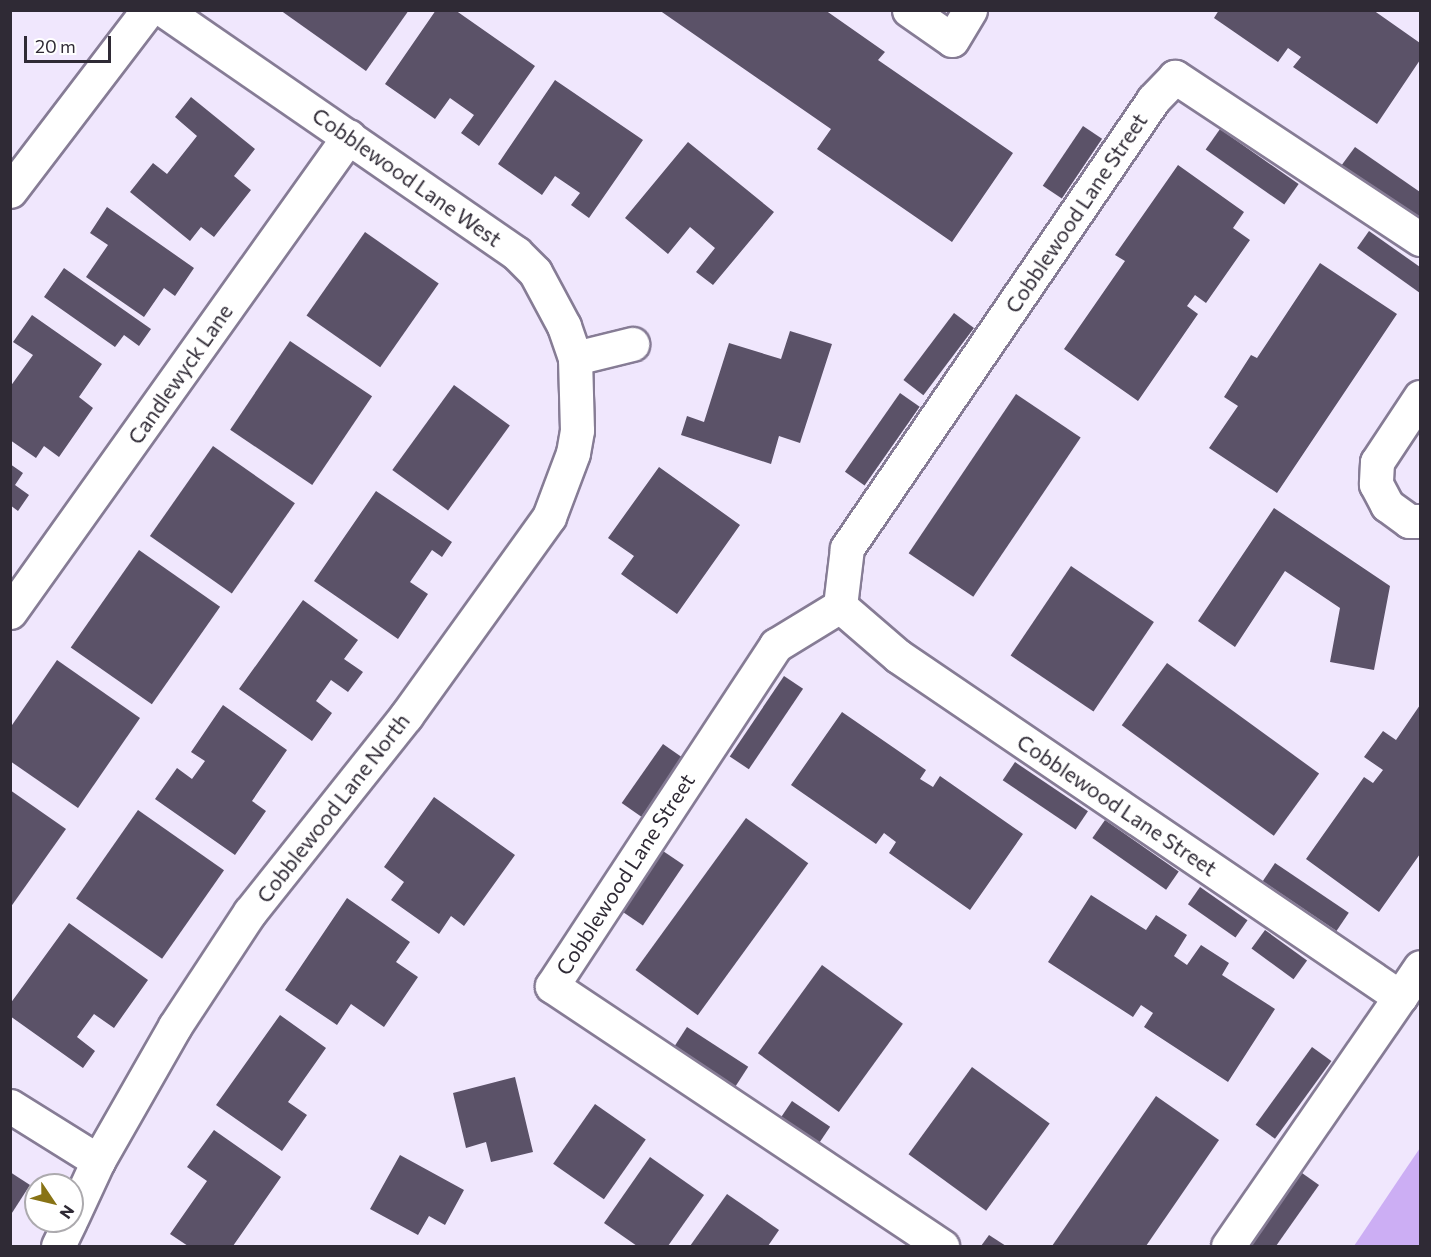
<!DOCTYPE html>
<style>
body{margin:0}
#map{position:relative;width:1431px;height:1257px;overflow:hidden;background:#f0e7fd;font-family:Commissioner,sans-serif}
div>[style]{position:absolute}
.water>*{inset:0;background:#ccaef4}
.building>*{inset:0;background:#5b5268;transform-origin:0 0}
.roads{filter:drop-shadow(2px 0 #867c95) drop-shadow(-2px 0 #867c95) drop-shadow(0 2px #867c95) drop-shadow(0 -2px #867c95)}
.minor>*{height:33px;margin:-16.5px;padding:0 16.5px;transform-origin:16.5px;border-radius:16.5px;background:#fff}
span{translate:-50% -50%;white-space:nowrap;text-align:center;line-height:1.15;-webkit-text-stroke:6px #fff;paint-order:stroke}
.street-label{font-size:21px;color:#2f2a35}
.frame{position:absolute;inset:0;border:12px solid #2f2a35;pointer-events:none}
.north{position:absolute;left:24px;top:1173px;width:60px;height:60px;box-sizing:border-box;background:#fff;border:2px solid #acaaae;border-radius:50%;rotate:125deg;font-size:16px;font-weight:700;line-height:24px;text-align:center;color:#2f2a35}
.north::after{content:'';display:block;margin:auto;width:21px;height:27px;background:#887315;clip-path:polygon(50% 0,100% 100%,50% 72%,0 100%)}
.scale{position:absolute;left:24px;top:36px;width:87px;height:27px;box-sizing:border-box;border:3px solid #2f2a35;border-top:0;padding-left:8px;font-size:18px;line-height:21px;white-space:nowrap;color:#2f2a35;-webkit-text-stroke:4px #fff;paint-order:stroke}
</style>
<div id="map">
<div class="water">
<div style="clip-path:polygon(1420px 1148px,1420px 1246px,1354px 1246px,1403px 1173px)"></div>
</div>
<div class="building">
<div style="clip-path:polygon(280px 10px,409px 10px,366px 71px)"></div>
<div style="clip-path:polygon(436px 10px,455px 10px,535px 66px,479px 146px,461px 133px,474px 115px,450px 98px,435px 119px,385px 84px)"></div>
<div style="clip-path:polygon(659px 10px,825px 10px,885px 52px,878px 60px,1013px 153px,952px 242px,817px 149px,831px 129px)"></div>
<div style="clip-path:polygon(1219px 10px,1373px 10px,1420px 43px,1420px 60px,1377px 124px,1293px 67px,1301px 57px,1288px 48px,1278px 62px,1214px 18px)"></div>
<div style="clip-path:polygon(555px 80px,643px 140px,589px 218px,571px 205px,580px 193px,555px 176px,542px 195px,498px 164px)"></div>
<div style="clip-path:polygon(191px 97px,255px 149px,234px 176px,251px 190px,214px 237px,201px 227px,190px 241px,130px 192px,153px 163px,167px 174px,197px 136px,175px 117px)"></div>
<div style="left:1083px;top:126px;width:23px;height:72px;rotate:34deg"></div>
<div style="left:1220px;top:129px;width:96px;height:25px;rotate:35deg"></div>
<div style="clip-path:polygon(688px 142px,774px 212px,713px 285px,696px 272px,715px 248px,690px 227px,668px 254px,625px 218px)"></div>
<div style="clip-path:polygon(1355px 147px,1420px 192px,1420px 221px,1341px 166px)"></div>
<div style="clip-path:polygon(1178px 165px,1244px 212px,1233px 228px,1250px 240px,1206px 303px,1195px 295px,1187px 306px,1198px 314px,1138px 401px,1064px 349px,1125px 261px,1115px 255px)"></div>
<div style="clip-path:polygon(107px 207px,194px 268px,175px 296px,164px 288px,144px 317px,86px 277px,108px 245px,90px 233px)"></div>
<div style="clip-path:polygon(1369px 231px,1420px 267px,1420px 293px,1357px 248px)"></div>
<div style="left:365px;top:232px;width:90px;height:102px;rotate:35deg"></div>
<div style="clip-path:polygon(1320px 263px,1397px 314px,1277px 493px,1209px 448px,1238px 406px,1224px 397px,1251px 355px,1257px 358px)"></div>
<div style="clip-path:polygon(64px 268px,151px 329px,139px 346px,124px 335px,115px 347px,44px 297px)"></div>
<div style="left:954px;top:313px;width:25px;height:84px;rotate:37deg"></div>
<div style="clip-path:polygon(32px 315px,102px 364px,79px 397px,93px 408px,59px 457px,44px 446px,36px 458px,10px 440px,10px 387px,33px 355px,13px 342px)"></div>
<div style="clip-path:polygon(790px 331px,832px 344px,800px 443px,779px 436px,771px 464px,681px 435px,687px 416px,704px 422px,729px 343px,781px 359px)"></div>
<div style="left:290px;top:341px;width:99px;height:107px;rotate:34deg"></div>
<div style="left:454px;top:385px;width:69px;height:105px;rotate:36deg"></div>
<div style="left:900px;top:393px;width:24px;height:96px;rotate:35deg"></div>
<div style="left:1016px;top:394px;width:78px;height:192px;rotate:34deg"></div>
<div style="left:213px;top:446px;width:100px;height:110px;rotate:35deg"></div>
<div style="clip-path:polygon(10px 464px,23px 473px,15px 485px,29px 495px,18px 511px,10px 505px)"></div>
<div style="clip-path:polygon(659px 467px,740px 525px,677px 614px,621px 574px,634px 556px,608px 538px)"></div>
<div style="clip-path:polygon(376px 491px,452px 542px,442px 557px,432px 550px,410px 582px,428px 594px,398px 639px,314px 581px)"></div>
<div style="clip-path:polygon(1274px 508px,1390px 586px,1374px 670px,1330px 662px,1340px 608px,1285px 571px,1235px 647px,1198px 621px)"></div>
<div style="left:139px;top:550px;width:99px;height:119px;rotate:35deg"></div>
<div style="left:1071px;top:566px;width:100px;height:108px;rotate:34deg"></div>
<div style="clip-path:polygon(303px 600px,358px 640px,344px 659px,363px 672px,348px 692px,331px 680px,316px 701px,332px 713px,312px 741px,239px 689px)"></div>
<div style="clip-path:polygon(57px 660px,140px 718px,78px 808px,10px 761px,10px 728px)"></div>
<div style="left:1167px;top:663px;width:188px;height:77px;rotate:36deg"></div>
<div style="left:784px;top:676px;width:23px;height:97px;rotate:34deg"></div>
<div style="clip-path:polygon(223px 705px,287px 750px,252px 801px,266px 811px,235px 855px,155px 799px,177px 768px,192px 779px,205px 761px,191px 752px)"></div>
<div style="clip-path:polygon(1420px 705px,1420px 854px,1379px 912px,1306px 859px,1364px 777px,1373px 783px,1383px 770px,1364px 757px,1383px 731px,1396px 740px)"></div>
<div style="clip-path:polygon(842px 712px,926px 770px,920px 779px,933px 787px,940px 776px,1023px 834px,970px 910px,889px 853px,896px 842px,884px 833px,876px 844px,791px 785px)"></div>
<div style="left:663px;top:744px;width:24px;height:72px;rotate:35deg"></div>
<div style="left:1015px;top:762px;width:88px;height:22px;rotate:34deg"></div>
<div style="clip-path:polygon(10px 790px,66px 829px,10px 908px)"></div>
<div style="clip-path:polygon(434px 797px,515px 855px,464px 926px,451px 916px,439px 934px,391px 900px,404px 882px,384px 867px)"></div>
<div style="left:138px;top:810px;width:105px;height:108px;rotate:35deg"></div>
<div style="left:746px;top:818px;width:77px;height:188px;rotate:36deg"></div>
<div style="left:1105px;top:820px;width:90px;height:22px;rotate:35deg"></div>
<div style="left:663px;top:851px;width:25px;height:73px;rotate:34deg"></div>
<div style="left:1275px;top:863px;width:89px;height:22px;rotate:34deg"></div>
<div style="left:1200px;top:887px;width:58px;height:21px;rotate:35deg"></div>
<div style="clip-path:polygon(1091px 895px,1146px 930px,1156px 915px,1187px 935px,1174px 956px,1187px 965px,1201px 945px,1229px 963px,1222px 975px,1275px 1009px,1228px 1082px,1144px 1027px,1153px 1013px,1141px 1005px,1133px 1017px,1048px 962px)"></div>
<div style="clip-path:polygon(347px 898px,410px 942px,396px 962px,418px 977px,384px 1027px,351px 1004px,337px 1025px,285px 990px)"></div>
<div style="clip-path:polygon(69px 923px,148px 980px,114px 1028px,94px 1014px,77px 1037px,95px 1051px,83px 1068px,10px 1016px,10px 1004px)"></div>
<div style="left:1265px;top:930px;width:52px;height:23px;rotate:36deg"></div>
<div style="left:822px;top:965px;width:100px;height:109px;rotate:36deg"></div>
<div style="clip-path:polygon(280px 1015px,326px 1048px,288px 1102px,307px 1115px,282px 1151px,216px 1105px)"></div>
<div style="left:687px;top:1027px;width:73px;height:25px;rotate:33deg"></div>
<div style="left:1312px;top:1047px;width:24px;height:96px;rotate:36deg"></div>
<div style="left:972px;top:1067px;width:96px;height:108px;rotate:36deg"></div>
<div style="clip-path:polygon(515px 1077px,533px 1152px,491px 1162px,486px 1142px,466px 1148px,453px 1093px)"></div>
<div style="clip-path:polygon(1156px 1096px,1219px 1140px,1146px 1246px,1052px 1246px)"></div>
<div style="left:792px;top:1101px;width:46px;height:22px;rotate:34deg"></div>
<div style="left:595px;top:1104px;width:62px;height:73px;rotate:35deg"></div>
<div style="clip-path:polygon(214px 1130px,281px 1177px,233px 1246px,188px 1246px,170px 1234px,207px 1181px,187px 1167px)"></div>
<div style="clip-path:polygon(400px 1155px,464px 1190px,445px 1225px,429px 1216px,418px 1235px,370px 1209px)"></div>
<div style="clip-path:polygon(650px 1157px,704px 1195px,668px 1246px,637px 1246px,604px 1223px)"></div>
<div style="clip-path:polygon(10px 1172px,30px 1185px,10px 1216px)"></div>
<div style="clip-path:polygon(1302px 1173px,1319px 1185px,1276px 1246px,1250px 1246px)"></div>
<div style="clip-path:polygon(727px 1194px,779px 1230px,768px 1246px,690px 1246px)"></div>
<div style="clip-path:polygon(989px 1235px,1006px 1246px,981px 1246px)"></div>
</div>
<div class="roads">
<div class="minor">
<div style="left:909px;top:10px;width:52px;rotate:34.9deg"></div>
<div style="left:952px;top:40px;width:35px;rotate:-59deg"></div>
<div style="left:10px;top:191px;width:228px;rotate:-52.7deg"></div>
<div style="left:1420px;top:239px;width:294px;rotate:-146.5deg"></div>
<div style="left:1175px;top:77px;width:32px;rotate:134deg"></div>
<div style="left:1153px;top:100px;width:543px;rotate:124.33deg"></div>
<div style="left:847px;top:548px;width:58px;rotate:96.9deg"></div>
<div style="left:840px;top:606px;width:77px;rotate:40.8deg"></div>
<div style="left:898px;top:656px;width:607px;rotate:34.19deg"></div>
<div style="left:1400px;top:997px;width:36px;rotate:-56deg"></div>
<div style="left:575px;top:358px;width:59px;rotate:-13.8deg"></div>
<div style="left:1420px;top:397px;width:78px;rotate:123.5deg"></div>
<div style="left:1377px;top:462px;width:22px;rotate:93deg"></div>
<div style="left:1376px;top:484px;width:24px;rotate:62deg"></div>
<div style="left:1387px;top:505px;width:27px;rotate:36deg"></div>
<div style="left:1409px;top:521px;width:11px"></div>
<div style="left:840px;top:606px;width:75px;rotate:148.6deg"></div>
<div style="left:776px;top:645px;width:408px;rotate:123.3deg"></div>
<div style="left:552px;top:986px;width:469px;rotate:33.7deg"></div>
<div style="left:10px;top:612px;width:584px;rotate:-54.54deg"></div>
<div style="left:10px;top:1106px;width:104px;rotate:32deg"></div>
<div style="left:72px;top:1217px;width:62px;rotate:-65.1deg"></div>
<div style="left:98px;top:1161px;width:155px;rotate:-60.3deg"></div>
<div style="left:175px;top:1026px;width:136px;rotate:-56.7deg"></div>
<div style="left:250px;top:912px;width:251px;rotate:-51.5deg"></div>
<div style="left:406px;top:716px;width:245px;rotate:-54.3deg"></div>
<div style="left:549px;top:517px;width:68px;rotate:-69.4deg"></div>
<div style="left:573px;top:453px;width:23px;rotate:-80deg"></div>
<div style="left:577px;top:430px;width:72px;rotate:-91.6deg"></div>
<div style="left:575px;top:358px;width:34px;rotate:-109deg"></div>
<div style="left:564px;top:326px;width:61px;rotate:-118.2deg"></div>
<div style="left:535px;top:272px;width:27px;rotate:-135deg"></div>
<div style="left:516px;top:253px;width:428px;rotate:-145.4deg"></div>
<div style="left:58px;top:1246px;width:28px;rotate:-64deg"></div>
<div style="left:1228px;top:1246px;width:303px;rotate:-55.4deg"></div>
</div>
</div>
<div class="street-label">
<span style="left:407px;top:177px;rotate:35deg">Cobblewood Lane West</span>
<span style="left:1076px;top:213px;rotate:-56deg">Cobblewood Lane Street</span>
<span style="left:180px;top:374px;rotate:-55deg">Candlewyck Lane</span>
<span style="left:1117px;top:805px;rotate:34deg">Cobblewood Lane Street</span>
<span style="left:333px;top:808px;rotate:-52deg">Cobblewood Lane North</span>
<span style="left:625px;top:874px;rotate:-57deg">Cobblewood Lane Street</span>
</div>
<div class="frame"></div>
<div class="north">N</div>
<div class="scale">20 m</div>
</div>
